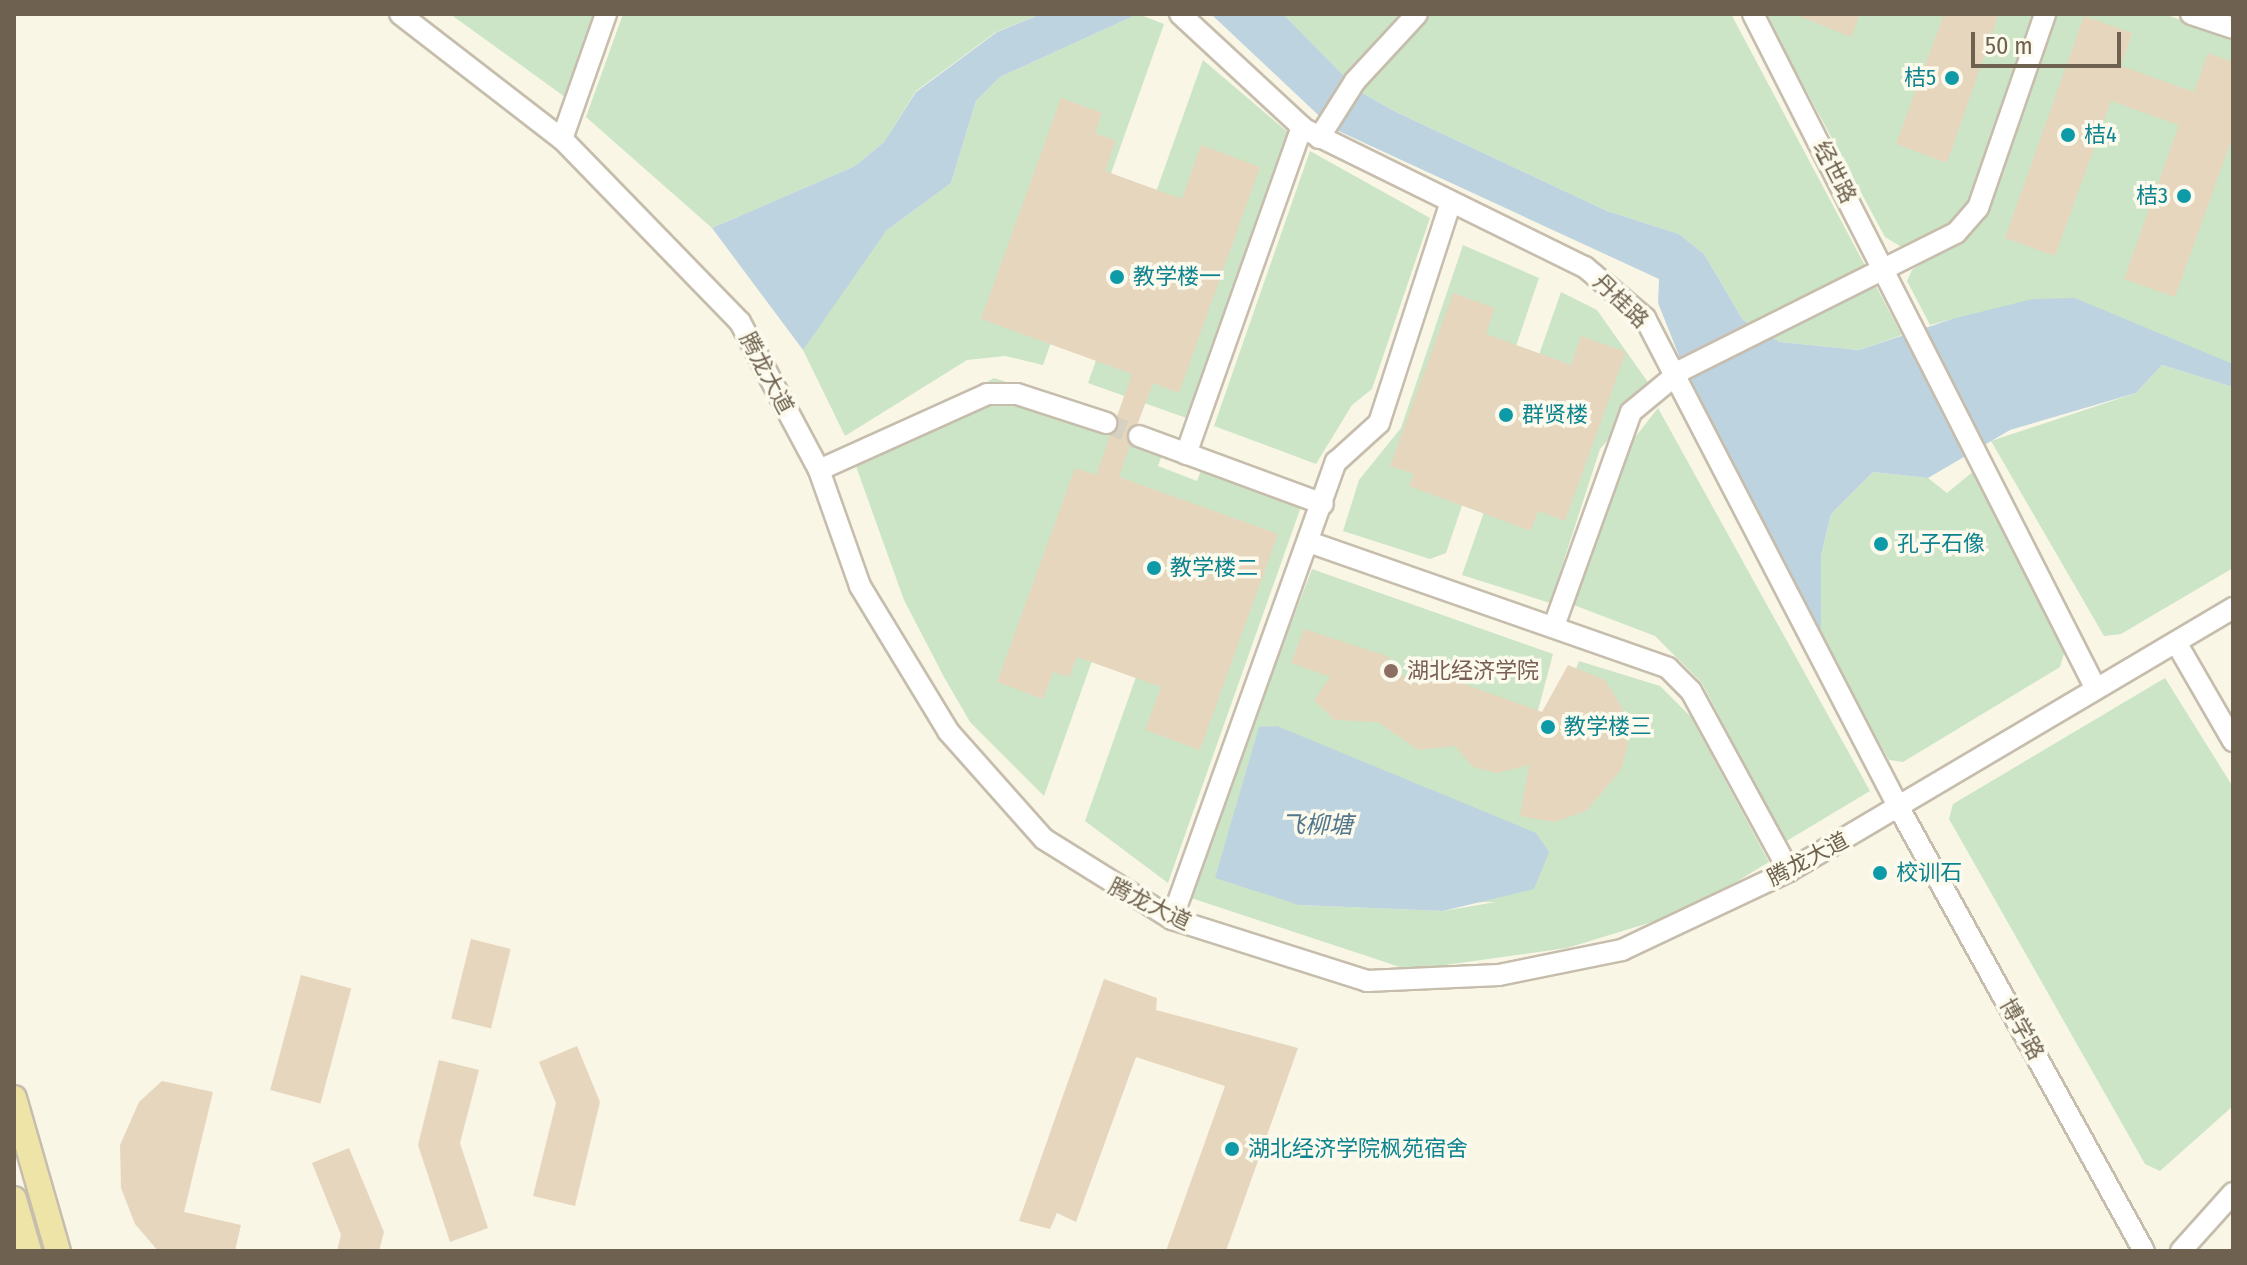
<!DOCTYPE html>
<meta charset="utf-8">
<style>
body{margin:0}
#map{position:relative;width:2247px;height:1265px;overflow:hidden;background:#f9f6e6;font-family:"Fira Sans Condensed","Noto Sans SC",sans-serif}
div>[style]{position:absolute}
.green>*{inset:0;background:#cce5c7}
.water>*{inset:0;background:#bed3e0}
.building>*{inset:0;background:#e6d6bd;transform-origin:0 0}
.minor-tunnel>*{height:20px;margin-top:-10px;transform-origin:0;background:repeating-linear-gradient(90deg,#d6d1c0 0 20px,transparent 0 30px)}
.roads{filter:drop-shadow(2px 0 #c6bdac) drop-shadow(-2px 0 #c6bdac) drop-shadow(0 2px #c6bdac) drop-shadow(0 -2px #c6bdac)}
.minor>*{height:20px;margin:-10px;padding:0 10px;transform-origin:10px;border-radius:10px;background:#fff}
.major>*{height:24px;margin:-12px;padding:0 12px;transform-origin:12px;border-radius:12px;background:#efe4a8}
.dots>*{width:22px;height:22px;translate:-50% -50%;box-sizing:border-box;border:4px solid #fcfaec;border-radius:50%}
span{translate:-50% -50%;white-space:nowrap;text-align:center;line-height:1.15;-webkit-text-stroke:7px #fcfaec;paint-order:stroke}
.culture-label{font-size:22px;color:#0d838f}
.right{translate:-100% -50%;text-align:right}
.left{translate:0 -50%;text-align:left}
.street-label{font-size:22px;color:#6f614f}
.education-label{font-size:22px;color:#785e54}
.water-label{font-size:24px;color:#53768c;font-style:italic}
.frame{position:absolute;inset:0;border:16px solid #6f614f;pointer-events:none}
.scale{position:absolute;left:1971px;top:32px;width:150px;height:36px;box-sizing:border-box;border:4px solid #6f614f;border-top:0;padding-left:10px;font-size:24px;line-height:28px;white-space:nowrap;color:#6f614f;-webkit-text-stroke:6px #fcfaec;paint-order:stroke}
</style>
<div id="map">
<div class="green">
<div style="clip-path:polygon(450px 14px,594px 14px,565px 97px)"></div>
<div style="clip-path:polygon(623px 14px,1041px 14px,996px 32px,916px 91px,884px 142px,855px 166px,712px 228px,586px 117px)"></div>
<div style="clip-path:polygon(1138px 14px,1164px 24px,1043px 365px,1005px 356px,967px 360px,845px 436px,803px 350px,861px 261px,886px 231px,951px 183px,976px 101px,1000px 77px)"></div>
<div style="clip-path:polygon(1283px 14px,1731px 14px,1902px 335px,1859px 350px,1780px 342px,1743px 320px,1704px 254px,1679px 234px,1607px 211px,1396px 112px,1359px 91px)"></div>
<div style="clip-path:polygon(1765px 14px,2037px 14px,1968px 208px,1956px 221px,1905px 249px,1885px 237px)"></div>
<div style="clip-path:polygon(2057px 14px,2164px 14px,2233px 38px,2233px 364px,1952px 319px,1930px 325px,1907px 281px,1912px 270px,1963px 237px,1992px 197px)"></div>
<div style="clip-path:polygon(1203px 60px,1290px 134px,1192px 420px,1088px 383px)"></div>
<div style="clip-path:polygon(1310px 151px,1430px 218px,1372px 389px,1352px 405px,1316px 464px,1214px 426px)"></div>
<div style="clip-path:polygon(1463px 245px,1539px 278px,1446px 553px,1430px 559px,1343px 531px,1359px 480px,1401px 428px)"></div>
<div style="clip-path:polygon(1561px 292px,1597px 310px,1652px 388px,1600px 449px,1550px 603px,1462px 575px)"></div>
<div style="clip-path:polygon(2162px 365px,2233px 387px,2233px 568px,2121px 634px,2104px 636px,1991px 441px,2136px 393px)"></div>
<div style="clip-path:polygon(994px 378px,1169px 435px,1158px 466px,1197px 481px,1209px 449px,1308px 487px,1168px 883px,1085px 821px,1149px 640px,1104px 627px,1044px 796px,970px 722px,944px 677px,904px 600px,853px 458px)"></div>
<div style="clip-path:polygon(1658px 408px,1870px 791px,1785px 842px,1702px 683px,1655px 636px,1571px 604px,1622px 454px)"></div>
<div style="clip-path:polygon(1975px 470px,2065px 650px,2060px 667px,1903px 762px,1889px 760px,1821px 637px,1821px 556px,1831px 514px,1873px 472px,1928px 478px,1947px 493px)"></div>
<div style="clip-path:polygon(evenodd,1312px 569px,1553px 654px,1536px 718px,1555px 725px,1579px 661px,1660px 686px,1691px 717px,1769px 862px,1688px 911px,1567px 948px,1409px 970px,1185px 896px,1312px 569px,1496px 902px,1443px 911px,1299px 905px,1496px 902px)"></div>
<div style="clip-path:polygon(2165px 678px,2233px 787px,2233px 1106px,2160px 1171px,2145px 1164px,1949px 819px,1953px 804px)"></div>
</div>
<div class="water">
<div style="clip-path:polygon(1041px 14px,1138px 14px,1000px 77px,976px 101px,951px 183px,886px 231px,803px 350px,712px 228px,855px 166px,884px 142px,916px 92px,997px 32px)"></div>
<div style="clip-path:polygon(1211px 14px,1283px 14px,1359px 91px,1396px 112px,1607px 211px,1679px 234px,1704px 254px,1743px 320px,1780px 342px,1859px 350px,1952px 319px,2033px 299px,2075px 298px,2233px 364px,2233px 387px,2162px 365px,2136px 393px,2010px 430px,1928px 478px,1873px 472px,1831px 514px,1821px 556px,1821px 637px,1680px 358px,1658px 303px,1659px 279px,1332px 128px)"></div>
<div style="clip-path:polygon(1277px 726px,1536px 833px,1549px 852px,1534px 889px,1443px 911px,1299px 905px,1215px 878px,1259px 727px)"></div>
</div>
<div class="building">
<div style="clip-path:polygon(1794px 14px,1860px 14px,1851px 37px)"></div>
<div style="clip-path:polygon(1944px 14px,1999px 14px,1947px 163px,1896px 144px)"></div>
<div style="clip-path:polygon(2084px 16px,2132px 33px,2121px 66px,2194px 92px,2208px 53px,2233px 62px,2233px 136px,2175px 297px,2124px 279px,2179px 125px,2111px 101px,2055px 256px,2005px 238px)"></div>
<div style="clip-path:polygon(1061px 98px,1102px 113px,1095px 133px,1116px 141px,1105px 171px,1182px 199px,1201px 145px,1260px 167px,1179px 393px,1153px 383px,1138px 423px,1127px 432px,1130px 445px,1119px 477px,1278px 534px,1200px 750px,1145px 730px,1161px 687px,1077px 657px,1069px 677px,1053px 672px,1043px 699px,997px 682px,1075px 468px,1096px 475px,1132px 374px,981px 319px)"></div>
<div style="clip-path:polygon(1453px 293px,1495px 308px,1486px 334px,1571px 365px,1581px 336px,1626px 352px,1565px 521px,1538px 511px,1531px 531px,1409px 486px,1414px 474px,1390px 466px)"></div>
<div style="clip-path:polygon(1304px 629px,1390px 657px,1385px 669px,1421px 683px,1425px 670px,1542px 712px,1568px 665px,1605px 680px,1623px 709px,1628px 744px,1621px 770px,1586px 811px,1554px 822px,1520px 816px,1529px 765px,1497px 773px,1473px 767px,1455px 746px,1418px 750px,1378px 722px,1334px 720px,1314px 700px,1330px 677px,1291px 663px)"></div>
<div style="left:471px;top:939px;width:41px;height:82px;rotate:14deg"></div>
<div style="left:301px;top:975px;width:52px;height:119px;rotate:15deg"></div>
<div style="clip-path:polygon(1104px 979px,1157px 998px,1156px 1010px,1298px 1048px,1226px 1251px,1166px 1251px,1225px 1086px,1136px 1057px,1076px 1222px,1057px 1213px,1050px 1229px,1019px 1221px)"></div>
<div style="clip-path:polygon(577px 1046px,600px 1102px,575px 1206px,533px 1196px,556px 1103px,539px 1062px)"></div>
<div style="clip-path:polygon(439px 1060px,479px 1070px,460px 1143px,488px 1228px,450px 1242px,418px 1145px)"></div>
<div style="clip-path:polygon(162px 1081px,213px 1092px,184px 1212px,241px 1225px,235px 1251px,158px 1251px,135px 1224px,121px 1188px,120px 1145px,139px 1102px)"></div>
<div style="clip-path:polygon(349px 1148px,384px 1232px,379px 1251px,337px 1251px,341px 1235px,312px 1163px)"></div>
</div>
<div class="minor-tunnel">
<div style="left:1106px;top:423px;width:35px;rotate:22deg"></div>
</div>
<div class="roads">
<div class="minor">
<div style="left:400px;top:14px;width:205px;rotate:37.7deg"></div>
<div style="left:562px;top:139px;width:255px;rotate:45.8deg"></div>
<div style="left:740px;top:322px;width:168px;rotate:61.9deg"></div>
<div style="left:819px;top:470px;width:123px;rotate:70.5deg"></div>
<div style="left:860px;top:586px;width:170px;rotate:58.7deg"></div>
<div style="left:948px;top:731px;width:144px;rotate:48.4deg"></div>
<div style="left:1044px;top:839px;width:151px;rotate:32deg"></div>
<div style="left:1172px;top:919px;width:205px;rotate:17.6deg"></div>
<div style="left:1367px;top:981px;width:132px;rotate:-2.6deg"></div>
<div style="left:1499px;top:975px;width:126px;rotate:-11.5deg"></div>
<div style="left:1622px;top:950px;width:185px;rotate:-25.3deg"></div>
<div style="left:1789px;top:871px;width:516px;rotate:-30.64deg"></div>
<div style="left:1180px;top:14px;width:169px;rotate:42.8deg"></div>
<div style="left:1304px;top:129px;width:313px;rotate:26.2deg"></div>
<div style="left:1585px;top:267px;width:79px;rotate:40.4deg"></div>
<div style="left:1645px;top:318px;width:552px;rotate:62.6deg"></div>
<div style="left:1899px;top:808px;width:506px;rotate:61.06deg"></div>
<div style="left:1753px;top:14px;width:757px;rotate:63.06deg"></div>
<div style="left:2191px;top:14px;width:44px;rotate:18.4deg"></div>
<div style="left:1319px;top:138px;width:67px;rotate:-57.7deg"></div>
<div style="left:1355px;top:81px;width:91px;rotate:-47.2deg"></div>
<div style="left:562px;top:139px;width:133px;rotate:-70.6deg"></div>
<div style="left:1139px;top:436px;width:196px;rotate:20.3deg"></div>
<div style="left:1186px;top:454px;width:347px;rotate:-70.5deg"></div>
<div style="left:819px;top:470px;width:184px;rotate:-24.3deg"></div>
<div style="left:987px;top:394px;width:30px"></div>
<div style="left:1017px;top:394px;width:94px;rotate:18deg"></div>
<div style="left:1309px;top:542px;width:380px;rotate:19.3deg"></div>
<div style="left:1668px;top:668px;width:33px;rotate:45deg"></div>
<div style="left:1691px;top:691px;width:205px;rotate:61.4deg"></div>
<div style="left:1554px;top:626px;width:227px;rotate:-70.2deg"></div>
<div style="left:1631px;top:412px;width:66px;rotate:-39.5deg"></div>
<div style="left:1682px;top:370px;width:306px;rotate:-26.6deg"></div>
<div style="left:1956px;top:233px;width:33px;rotate:-49deg"></div>
<div style="left:1978px;top:208px;width:205px;rotate:-70.9deg"></div>
<div style="left:2177px;top:644px;width:112px;rotate:60deg"></div>
<div style="left:1172px;top:919px;width:486px;rotate:-70.3deg"></div>
<div style="left:1336px;top:462px;width:58px;rotate:-42.2deg"></div>
<div style="left:1379px;top:423px;width:230px;rotate:-72deg"></div>
<div style="left:2181px;top:1251px;width:78px;rotate:-48.1deg"></div>
</div>
<div class="major">
<div style="left:14px;top:1098px;width:159px;rotate:74deg"></div>
<div style="left:14px;top:1199px;width:54px;rotate:73.9deg"></div>
</div>
</div>
<div class="dots">
<div style="left:1952px;top:78px;background:#0f9aa8"></div>
<div style="left:2068px;top:135px;background:#0f9aa8"></div>
<div style="left:2184px;top:196px;background:#0f9aa8"></div>
<div style="left:1117px;top:277px;background:#0f9aa8"></div>
<div style="left:1506px;top:415px;background:#0f9aa8"></div>
<div style="left:1881px;top:544px;background:#0f9aa8"></div>
<div style="left:1154px;top:568px;background:#0f9aa8"></div>
<div style="left:1391px;top:671px;background:#8d6e63"></div>
<div style="left:1548px;top:727px;background:#0f9aa8"></div>
<div style="left:1880px;top:873px;background:#0f9aa8"></div>
<div style="left:1232px;top:1149px;background:#0f9aa8"></div>
</div>
<div class="culture-label">
<span class="right" style="left:1936px;top:78px">桔5</span>
<span class="left" style="left:2084px;top:135px">桔4</span>
<span class="right" style="left:2168px;top:196px">桔3</span>
<span class="left" style="left:1133px;top:277px">教学楼一</span>
<span class="left" style="left:1522px;top:415px">群贤楼</span>
<span class="left" style="left:1897px;top:544px">孔子石像</span>
<span class="left" style="left:1170px;top:568px">教学楼二</span>
<span class="left" style="left:1564px;top:727px">教学楼三</span>
<span class="left" style="left:1896px;top:873px">校训石</span>
<span class="left" style="left:1248px;top:1149px">湖北经济学院枫苑宿舍</span>
</div>
<div class="street-label">
<span style="left:1835px;top:172px;rotate:63deg">经世路</span>
<span style="left:1621px;top:301px;rotate:44deg">丹桂路</span>
<span style="left:767px;top:373px;rotate:62deg">腾龙大道</span>
<span style="left:1808px;top:859px;rotate:-28deg">腾龙大道</span>
<span style="left:1150px;top:904px;rotate:26deg">腾龙大道</span>
<span style="left:2022px;top:1029px;rotate:61deg">博学路</span>
</div>
<div class="education-label">
<span class="left" style="left:1407px;top:671px">湖北经济学院</span>
</div>
<div class="water-label">
<span style="left:1317px;top:826px">飞柳塘</span>
</div>
<div class="frame"></div>
<div class="scale">50 m</div>
</div>
